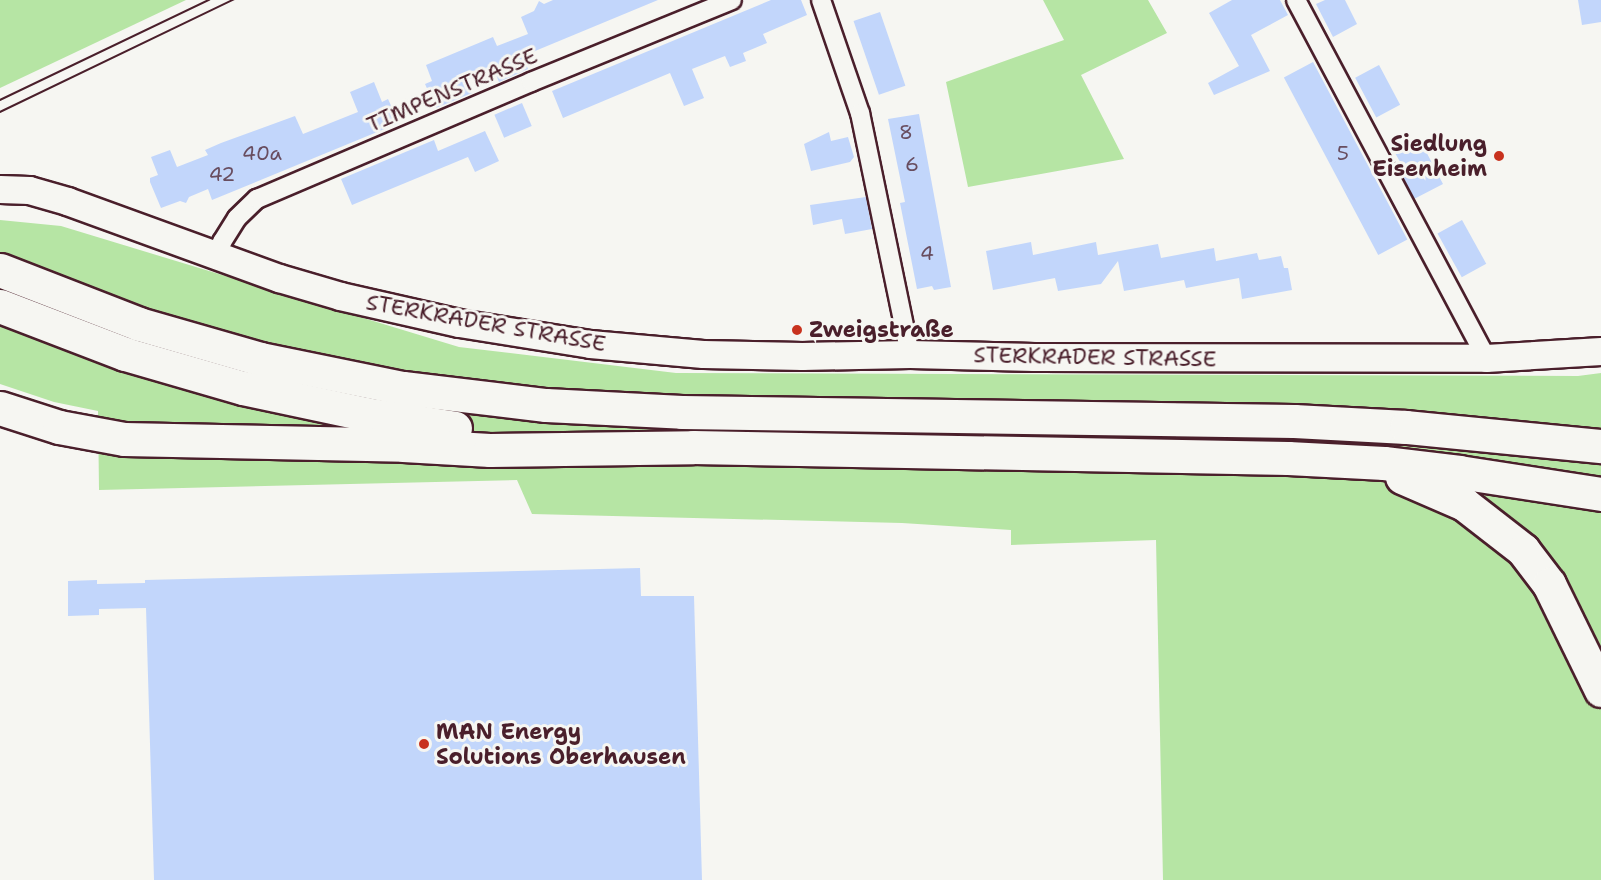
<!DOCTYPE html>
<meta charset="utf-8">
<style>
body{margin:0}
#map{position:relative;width:1601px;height:880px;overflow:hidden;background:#f6f6f2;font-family:"Shantell Sans",sans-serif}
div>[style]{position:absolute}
.green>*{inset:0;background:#b6e5a4}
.building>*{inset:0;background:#c2d6fb;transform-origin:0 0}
.roads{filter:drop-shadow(2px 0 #4a1f2b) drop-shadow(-2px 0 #4a1f2b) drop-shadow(0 2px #4a1f2b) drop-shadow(0 -2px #4a1f2b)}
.street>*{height:18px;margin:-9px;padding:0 9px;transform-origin:9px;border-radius:9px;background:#f6f6f2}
.secondary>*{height:27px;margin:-13.5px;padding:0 13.5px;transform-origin:13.5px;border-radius:13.5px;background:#f6f6f2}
.highway>*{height:33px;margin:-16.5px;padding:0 16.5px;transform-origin:16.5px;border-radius:16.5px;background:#f6f6f2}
.tram>*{height:1.5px;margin:-0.75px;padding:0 0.75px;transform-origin:0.75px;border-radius:0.75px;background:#4a1f2b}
.dots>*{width:16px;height:16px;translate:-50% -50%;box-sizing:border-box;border:3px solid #f6f6f2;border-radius:50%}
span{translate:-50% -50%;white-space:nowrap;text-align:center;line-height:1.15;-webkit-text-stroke:6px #f6f6f2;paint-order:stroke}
.number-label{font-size:20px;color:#684d5f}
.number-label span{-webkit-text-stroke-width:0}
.street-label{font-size:22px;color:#4a1f2b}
.poi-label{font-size:22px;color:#4a1f2b;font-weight:700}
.right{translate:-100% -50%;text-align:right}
.left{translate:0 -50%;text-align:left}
</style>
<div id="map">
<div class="green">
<div style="clip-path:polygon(0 0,186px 0,0 88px)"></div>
<div style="clip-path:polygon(1043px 0,1148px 0,1167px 33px,1081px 75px,1124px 159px,968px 187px,946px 82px,1064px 40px)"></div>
<div style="clip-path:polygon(0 220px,61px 226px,459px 347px,676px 373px,1578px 376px,1601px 373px,1601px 880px,1163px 880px,1156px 540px,1011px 545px,1011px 530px,902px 523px,532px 514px,517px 480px,99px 490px,98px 411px,54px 402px,0 384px)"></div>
</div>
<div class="building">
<div style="clip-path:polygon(553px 0,658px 0,523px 56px,528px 69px,499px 82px,493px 68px,467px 80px,472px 93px,436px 108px,425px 84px,432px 81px,426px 65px,493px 37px,497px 46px,528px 34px,521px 17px,534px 11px,539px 1px,544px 4px)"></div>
<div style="clip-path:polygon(771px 0,801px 0,807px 15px,763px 34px,767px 43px,743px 53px,746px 61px,730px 67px,725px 56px,692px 69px,704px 98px,684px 106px,670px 73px,563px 118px,552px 91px)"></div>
<div style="clip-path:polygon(1232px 0,1280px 0,1288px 15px,1251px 35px,1270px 71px,1214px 95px,1208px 83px,1239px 66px,1209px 13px)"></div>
<div style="clip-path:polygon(1325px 0,1345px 0,1357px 24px,1333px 37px,1316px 4px)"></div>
<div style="clip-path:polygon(1578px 0,1601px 0,1601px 22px,1582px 25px)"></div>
<div style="left:880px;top:12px;width:78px;height:28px;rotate:71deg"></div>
<div style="left:1313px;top:62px;width:201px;height:33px;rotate:62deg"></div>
<div style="left:1379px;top:65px;width:45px;height:27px;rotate:62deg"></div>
<div style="clip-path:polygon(374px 82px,382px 102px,388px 99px,399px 123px,212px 200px,208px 189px,189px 197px,186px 203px,180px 201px,161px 208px,150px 182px,150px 178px,158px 175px,151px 157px,170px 150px,177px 167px,208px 155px,205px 150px,221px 143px,295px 116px,303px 134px,358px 112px,350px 92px)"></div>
<div style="left:522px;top:103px;width:25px;height:30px;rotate:67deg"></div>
<div style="clip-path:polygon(919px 114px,951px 287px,934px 290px,932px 286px,917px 289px,900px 203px,905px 202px,888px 119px)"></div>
<div style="clip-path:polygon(485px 131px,499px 161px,475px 172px,468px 157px,352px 205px,341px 179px,434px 140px,438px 151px)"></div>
<div style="clip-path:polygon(829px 132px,831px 141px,848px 137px,854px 157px,850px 162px,811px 171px,804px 144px)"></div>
<div style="clip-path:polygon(1420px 140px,1443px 184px,1414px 199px,1399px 170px,1403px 167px,1395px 153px)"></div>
<div style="clip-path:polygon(866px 197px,872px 229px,845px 234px,842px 219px,813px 225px,810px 205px)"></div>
<div style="left:1462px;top:220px;width:50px;height:28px;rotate:61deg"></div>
<div style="clip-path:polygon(1031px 242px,1033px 255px,1096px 242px,1098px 255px,1158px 244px,1161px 258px,1214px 248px,1216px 261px,1257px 253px,1259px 260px,1281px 256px,1284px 268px,1288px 268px,1292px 290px,1242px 299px,1239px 278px,1186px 288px,1184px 280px,1124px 291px,1118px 261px,1101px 284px,1058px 291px,1055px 278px,993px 290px,986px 251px)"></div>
<div style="clip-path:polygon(640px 568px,641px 596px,694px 596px,702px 880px,154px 880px,146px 608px,99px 609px,99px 615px,68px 616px,68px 581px,97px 580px,97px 584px,145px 583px,145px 580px)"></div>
</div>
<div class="roads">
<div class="street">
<div style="left:821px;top:0;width:120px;rotate:71deg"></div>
<div style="left:860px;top:113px;width:246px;rotate:78.3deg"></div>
<div style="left:1296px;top:0;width:405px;rotate:62deg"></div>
<div style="left:218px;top:256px;width:15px;rotate:-74deg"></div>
<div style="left:222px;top:242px;width:28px;rotate:-58deg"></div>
<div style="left:237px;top:218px;width:28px;rotate:-44deg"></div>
<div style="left:257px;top:199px;width:298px;rotate:-23.1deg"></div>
<div style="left:531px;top:82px;width:217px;rotate:-22.2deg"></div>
</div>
<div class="secondary">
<div style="left:0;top:189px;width:29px;rotate:2deg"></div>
<div style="left:29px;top:190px;width:40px;rotate:16deg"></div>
<div style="left:67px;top:201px;width:226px;rotate:20deg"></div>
<div style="left:279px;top:278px;width:64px;rotate:16.4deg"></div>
<div style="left:340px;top:296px;width:122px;rotate:12.8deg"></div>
<div style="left:459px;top:323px;width:133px;rotate:9.1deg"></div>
<div style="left:590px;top:344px;width:113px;rotate:5.1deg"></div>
<div style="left:703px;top:354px;width:99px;rotate:1.2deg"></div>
<div style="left:802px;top:356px;width:108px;rotate:-1.1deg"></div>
<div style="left:910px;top:354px;width:124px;rotate:1.4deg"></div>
<div style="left:1034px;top:357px;width:452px;rotate:0.1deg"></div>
<div style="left:1486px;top:358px;width:115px;rotate:-3.5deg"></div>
</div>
<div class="highway">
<div style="left:0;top:270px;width:149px;rotate:21.2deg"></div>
<div style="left:139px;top:324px;width:126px;rotate:16.1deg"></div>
<div style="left:260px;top:359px;width:146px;rotate:11.5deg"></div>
<div style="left:403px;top:388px;width:144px;rotate:6.8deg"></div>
<div style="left:546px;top:405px;width:136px;rotate:2.9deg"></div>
<div style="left:682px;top:412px;width:612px;rotate:0.84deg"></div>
<div style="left:1294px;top:421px;width:112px;rotate:3.1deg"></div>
<div style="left:1406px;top:427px;width:196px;rotate:5.6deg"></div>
<div style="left:0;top:306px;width:134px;rotate:21deg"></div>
<div style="left:125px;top:354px;width:123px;rotate:16.1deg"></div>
<div style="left:243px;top:388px;width:125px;rotate:12deg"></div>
<div style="left:365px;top:414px;width:91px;rotate:8.8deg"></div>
<div style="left:0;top:408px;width:62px;rotate:17.9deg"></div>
<div style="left:59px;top:427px;width:66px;rotate:10.5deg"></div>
<div style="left:124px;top:439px;width:279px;rotate:1.2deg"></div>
<div style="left:403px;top:445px;width:87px;rotate:3.3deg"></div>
<div style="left:490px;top:450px;width:203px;rotate:-0.8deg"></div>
<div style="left:693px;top:447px;width:595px;rotate:1.06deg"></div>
<div style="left:1288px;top:458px;width:96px;rotate:3deg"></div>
<div style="left:1384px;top:463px;width:76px;rotate:6.8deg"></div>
<div style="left:1459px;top:472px;width:144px;rotate:8.8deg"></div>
<div style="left:1402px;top:477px;width:68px;rotate:23.5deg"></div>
<div style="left:1464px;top:504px;width:75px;rotate:37.9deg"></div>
<div style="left:1523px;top:550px;width:43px;rotate:52.6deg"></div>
<div style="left:1549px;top:584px;width:118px;rotate:63.9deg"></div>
</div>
</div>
<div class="tram">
<div style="left:0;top:100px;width:232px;rotate:-25.6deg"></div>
<div style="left:0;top:112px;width:259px;rotate:-25.7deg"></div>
</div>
<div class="dots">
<div style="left:1499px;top:156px;background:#c8321e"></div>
<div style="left:797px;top:330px;background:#c8321e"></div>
<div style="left:424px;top:744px;background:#c8321e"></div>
</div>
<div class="number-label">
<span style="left:906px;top:132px">8</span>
<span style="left:262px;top:153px">40a</span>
<span style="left:1343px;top:153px">5</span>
<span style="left:912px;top:164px">6</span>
<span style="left:222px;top:174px">42</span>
<span style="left:927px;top:253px">4</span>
</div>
<div class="street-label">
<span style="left:452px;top:90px;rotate:-23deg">TIMPENSTRASSE</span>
<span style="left:486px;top:323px;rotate:10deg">STERKRADER STRASSE</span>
<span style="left:1095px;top:357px;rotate:1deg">STERKRADER STRASSE</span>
</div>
<div class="poi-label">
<span class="right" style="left:1487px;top:156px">Siedlung<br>Eisenheim</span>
<span class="left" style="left:809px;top:330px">Zweigstraße</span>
<span class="left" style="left:436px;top:744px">MAN Energy<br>Solutions Oberhausen</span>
</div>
</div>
